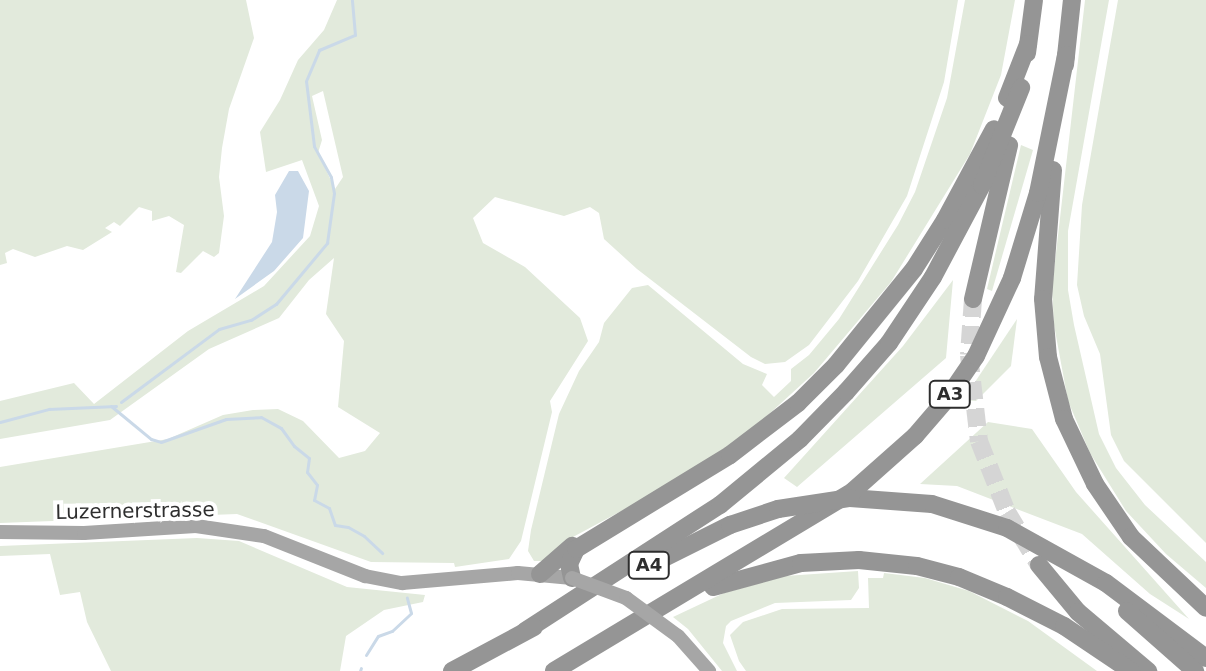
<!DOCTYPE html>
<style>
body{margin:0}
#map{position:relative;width:1206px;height:671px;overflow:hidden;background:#fff;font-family:"DejaVu Sans",sans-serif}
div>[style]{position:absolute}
.green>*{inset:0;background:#e2eadc}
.water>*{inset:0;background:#cad9e8}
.stream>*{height:3px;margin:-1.5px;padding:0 1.5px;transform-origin:1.5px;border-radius:1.5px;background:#cad9e8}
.highway-tunnel>*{height:18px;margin-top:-9px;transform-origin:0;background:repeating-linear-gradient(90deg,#d5d5d5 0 18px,transparent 0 27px)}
.major>*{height:14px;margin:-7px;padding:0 7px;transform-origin:7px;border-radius:7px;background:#a6a6a6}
.highway>*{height:18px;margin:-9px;padding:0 9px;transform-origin:9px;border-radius:9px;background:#959595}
.major-bridge>*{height:14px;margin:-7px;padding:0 7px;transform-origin:7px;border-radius:7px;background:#a6a6a6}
.highway-bridge>*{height:18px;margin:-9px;padding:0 9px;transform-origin:9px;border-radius:9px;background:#959595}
span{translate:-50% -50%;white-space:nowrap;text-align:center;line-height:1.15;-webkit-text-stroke:8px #fff;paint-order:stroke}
.shield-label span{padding:2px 6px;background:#fff;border:2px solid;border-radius:6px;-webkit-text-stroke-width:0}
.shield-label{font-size:18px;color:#2e2e2e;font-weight:700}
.street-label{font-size:20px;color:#2e2e2e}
</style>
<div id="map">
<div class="green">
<div style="clip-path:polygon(0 0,246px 0,254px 38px,229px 109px,222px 148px,219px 177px,224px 216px,219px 253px,214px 257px,203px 251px,181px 273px,176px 272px,184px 225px,169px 216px,152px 221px,152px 211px,139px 207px,120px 226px,114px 222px,105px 228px,112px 232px,83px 250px,67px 246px,35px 257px,13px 249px,5px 253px,7px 263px,0 265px)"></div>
<div style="clip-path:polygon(evenodd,337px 0,958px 0,944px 82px,907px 196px,858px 281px,809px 345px,785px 362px,765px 364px,751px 357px,637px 269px,604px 239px,599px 213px,590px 207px,564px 216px,495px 197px,473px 218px,483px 243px,525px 267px,580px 318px,588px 341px,550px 401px,552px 412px,521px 541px,509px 559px,455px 567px,454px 563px,371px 562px,237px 514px,0 523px,0 467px,168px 439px,223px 415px,253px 410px,278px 409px,303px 421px,339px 458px,365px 451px,380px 433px,338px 407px,344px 341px,326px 314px,334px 258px,309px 280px,279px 318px,209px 349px,110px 420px,0 439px,0 401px,74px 383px,94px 404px,188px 331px,264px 286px,310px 236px,319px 206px,302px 160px,266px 172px,260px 132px,280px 100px,298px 60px,324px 30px,337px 0,323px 91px,343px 177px,335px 189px,318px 153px,322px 140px,312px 96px,323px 91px)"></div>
<div style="clip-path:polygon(965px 0,1015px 0,1001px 75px,970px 154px,891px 282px,814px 373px,755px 427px,677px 481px,573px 537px,545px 561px,534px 561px,528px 551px,531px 530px,559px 414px,579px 371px,599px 342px,604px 323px,632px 288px,648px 285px,743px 364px,767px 374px,762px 385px,774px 397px,791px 381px,791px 369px,809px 355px,839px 319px,898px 225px,915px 192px,947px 98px)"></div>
<div style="clip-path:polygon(1085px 0,1109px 0,1068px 231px,1068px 290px,1074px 325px,1099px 434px,1116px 468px,1145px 505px,1206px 562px,1206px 588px,1166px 554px,1126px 511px,1090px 453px,1068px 401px,1054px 325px,1052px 288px)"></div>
<div style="clip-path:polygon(1118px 0,1206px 0,1206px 543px,1124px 461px,1111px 435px,1100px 354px,1084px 316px,1077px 285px,1082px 205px)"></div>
<div style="clip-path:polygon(1021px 145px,1033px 150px,992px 291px,987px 289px)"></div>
<div style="clip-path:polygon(953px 280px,946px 358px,797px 487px,784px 478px,903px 346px)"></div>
<div style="clip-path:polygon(1017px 319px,1011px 366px,976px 401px,963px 400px)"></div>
<div style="clip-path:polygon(988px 422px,1032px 429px,1076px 492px,1189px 619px,1150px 594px,1082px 534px,957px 486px,920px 484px)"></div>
<div style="clip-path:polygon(197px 538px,239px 541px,347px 587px,425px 595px,423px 602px,384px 610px,346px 636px,340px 671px,111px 671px,87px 622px,80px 592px,60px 595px,50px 554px,0 556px,0 546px)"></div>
<div style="clip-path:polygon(858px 571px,859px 588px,851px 600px,775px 603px,731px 621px,726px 626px,723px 643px,737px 671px,722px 671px,688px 629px,673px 617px,724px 593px,785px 576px)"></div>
<div style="clip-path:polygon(884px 573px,925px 578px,969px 591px,1028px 621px,1097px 671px,746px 671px,739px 661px,730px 635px,743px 622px,782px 609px,869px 608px,868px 578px,883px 578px)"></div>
</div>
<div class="water">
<div style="clip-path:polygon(289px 171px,298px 171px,309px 191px,303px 238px,274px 271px,235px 299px,272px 242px,277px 212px,275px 195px)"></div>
</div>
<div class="stream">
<div style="left:121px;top:402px;width:122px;rotate:-36.7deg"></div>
<div style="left:219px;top:329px;width:33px;rotate:-16deg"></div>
<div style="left:251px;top:320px;width:30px;rotate:-33deg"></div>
<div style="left:276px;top:304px;width:80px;rotate:-50.1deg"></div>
<div style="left:327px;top:243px;width:50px;rotate:-82deg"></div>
<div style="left:334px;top:193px;width:16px;rotate:-101deg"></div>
<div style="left:331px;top:177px;width:35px;rotate:-119deg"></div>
<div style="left:314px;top:146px;width:65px;rotate:-97deg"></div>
<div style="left:306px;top:81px;width:34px;rotate:-67deg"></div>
<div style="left:319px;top:50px;width:39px;rotate:-23deg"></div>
<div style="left:355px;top:35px;width:35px;rotate:-95deg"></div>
<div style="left:111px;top:406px;width:52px;rotate:39.5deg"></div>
<div style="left:151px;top:439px;width:10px;rotate:17deg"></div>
<div style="left:161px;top:442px;width:69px;rotate:-19.5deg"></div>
<div style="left:226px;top:419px;width:35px;rotate:-3deg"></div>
<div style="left:261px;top:417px;width:23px;rotate:29deg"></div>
<div style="left:281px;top:428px;width:22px;rotate:54deg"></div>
<div style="left:294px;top:446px;width:19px;rotate:39deg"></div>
<div style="left:309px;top:458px;width:14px;rotate:98deg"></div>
<div style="left:307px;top:472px;width:16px;rotate:52deg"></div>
<div style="left:317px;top:485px;width:15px;rotate:101deg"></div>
<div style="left:314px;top:500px;width:17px;rotate:28deg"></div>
<div style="left:329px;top:508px;width:18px;rotate:71deg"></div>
<div style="left:335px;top:525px;width:13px;rotate:9deg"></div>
<div style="left:348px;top:527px;width:18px;rotate:29deg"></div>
<div style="left:364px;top:536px;width:25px;rotate:43deg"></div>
<div style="left:0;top:422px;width:51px;rotate:-14.9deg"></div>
<div style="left:49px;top:409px;width:67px;rotate:-2.6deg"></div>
<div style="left:366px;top:655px;width:22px;rotate:-58deg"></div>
<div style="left:378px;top:636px;width:15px;rotate:-20deg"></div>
<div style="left:392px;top:631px;width:26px;rotate:-43deg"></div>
<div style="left:411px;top:613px;width:16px;rotate:-105deg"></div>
<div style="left:360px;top:671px;width:3px;rotate:-72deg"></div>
</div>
<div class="highway-tunnel">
<div style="left:973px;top:299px;width:56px;rotate:94.1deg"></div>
<div style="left:969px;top:355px;width:87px;rotate:83.4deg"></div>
<div style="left:979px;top:441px;width:76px;rotate:68.5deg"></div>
<div style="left:1007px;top:512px;width:62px;rotate:58.9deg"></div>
</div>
<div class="major">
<div style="left:0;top:532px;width:84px;rotate:0.7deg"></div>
<div style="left:84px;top:533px;width:112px;rotate:-3.6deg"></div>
<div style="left:196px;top:526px;width:69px;rotate:8.4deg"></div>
<div style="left:264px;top:536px;width:109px;rotate:21.6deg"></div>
<div style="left:365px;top:576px;width:38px;rotate:11deg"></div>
<div style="left:402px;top:583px;width:116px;rotate:-4.9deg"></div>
<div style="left:518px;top:573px;width:54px;rotate:5.3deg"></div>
<div style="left:678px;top:636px;width:47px;rotate:48.5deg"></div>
</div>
<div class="highway">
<div style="left:1027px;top:53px;width:53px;rotate:-82.5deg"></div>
<div style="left:1065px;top:65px;width:65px;rotate:-83.9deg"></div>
<div style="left:1007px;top:98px;width:58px;rotate:-68.7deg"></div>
<div style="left:1053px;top:170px;width:129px;rotate:94.4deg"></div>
<div style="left:1043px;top:299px;width:58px;rotate:85.1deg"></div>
<div style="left:1048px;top:357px;width:64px;rotate:75.5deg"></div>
<div style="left:1064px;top:419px;width:72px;rotate:64.5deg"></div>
<div style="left:1095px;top:484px;width:64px;rotate:55.8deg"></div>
<div style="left:1131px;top:537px;width:103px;rotate:43.4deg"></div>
<div style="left:973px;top:299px;width:158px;rotate:-76.8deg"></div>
<div style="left:850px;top:498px;width:82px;rotate:4.2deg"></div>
<div style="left:932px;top:504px;width:79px;rotate:17.7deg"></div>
<div style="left:1007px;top:528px;width:113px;rotate:29.1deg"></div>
<div style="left:1106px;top:583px;width:125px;rotate:36.9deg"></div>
<div style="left:656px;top:562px;width:83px;rotate:-26.6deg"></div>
<div style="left:730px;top:525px;width:51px;rotate:-18.4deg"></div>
<div style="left:1039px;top:565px;width:61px;rotate:50.3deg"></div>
<div style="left:1078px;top:612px;width:92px;rotate:40.1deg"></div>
<div style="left:540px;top:574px;width:43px;rotate:-41.2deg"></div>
<div style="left:572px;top:578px;width:14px;rotate:-102deg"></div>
<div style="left:569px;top:564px;width:17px;rotate:-65deg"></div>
<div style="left:576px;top:549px;width:180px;rotate:-31.4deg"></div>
<div style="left:730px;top:455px;width:86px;rotate:-37.4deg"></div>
<div style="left:798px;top:403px;width:54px;rotate:-45deg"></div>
<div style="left:836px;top:365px;width:124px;rotate:-50.9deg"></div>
<div style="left:914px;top:269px;width:58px;rotate:-57.7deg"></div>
<div style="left:945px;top:220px;width:103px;rotate:-61.7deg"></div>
<div style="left:713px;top:587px;width:91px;rotate:-15.3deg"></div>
<div style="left:801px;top:563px;width:58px;rotate:-3deg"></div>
<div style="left:859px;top:560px;width:58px;rotate:5.9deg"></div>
<div style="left:917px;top:566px;width:43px;rotate:14.7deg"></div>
<div style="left:959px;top:577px;width:52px;rotate:22.6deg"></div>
<div style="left:1007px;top:597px;width:64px;rotate:27deg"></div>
<div style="left:1064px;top:626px;width:81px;rotate:33.9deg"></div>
<div style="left:1127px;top:611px;width:91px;rotate:41.4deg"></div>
<div style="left:525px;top:631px;width:232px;rotate:-32.9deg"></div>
<div style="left:720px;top:505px;width:104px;rotate:-39.5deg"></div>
<div style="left:800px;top:439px;width:66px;rotate:-45.6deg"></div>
<div style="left:846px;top:392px;width:65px;rotate:-48.7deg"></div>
<div style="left:889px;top:343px;width:79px;rotate:-56.3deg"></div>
<div style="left:933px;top:277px;width:104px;rotate:-62deg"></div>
<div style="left:982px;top:185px;width:105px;rotate:-68.1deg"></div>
<div style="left:452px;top:671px;width:93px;rotate:-28.2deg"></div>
<div style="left:554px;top:671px;width:349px;rotate:-31deg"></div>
<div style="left:853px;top:491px;width:83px;rotate:-41.6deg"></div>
<div style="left:915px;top:436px;width:48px;rotate:-49.3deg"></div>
<div style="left:946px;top:400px;width:53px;rotate:-55.7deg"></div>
<div style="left:976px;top:356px;width:86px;rotate:-65.2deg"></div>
<div style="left:1012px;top:278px;width:89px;rotate:-73deg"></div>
<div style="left:1038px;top:193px;width:141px;rotate:-78.5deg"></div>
</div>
<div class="major-bridge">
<div style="left:572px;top:578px;width:58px;rotate:20.3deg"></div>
<div style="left:626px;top:598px;width:64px;rotate:36.2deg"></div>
</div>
<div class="highway-bridge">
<div style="left:778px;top:509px;width:73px;rotate:-8.7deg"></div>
</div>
<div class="shield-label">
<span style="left:950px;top:394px">A3</span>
<span style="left:649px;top:565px">A4</span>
</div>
<div class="street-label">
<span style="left:135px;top:511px;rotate:-1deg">Luzernerstrasse</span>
</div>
</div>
